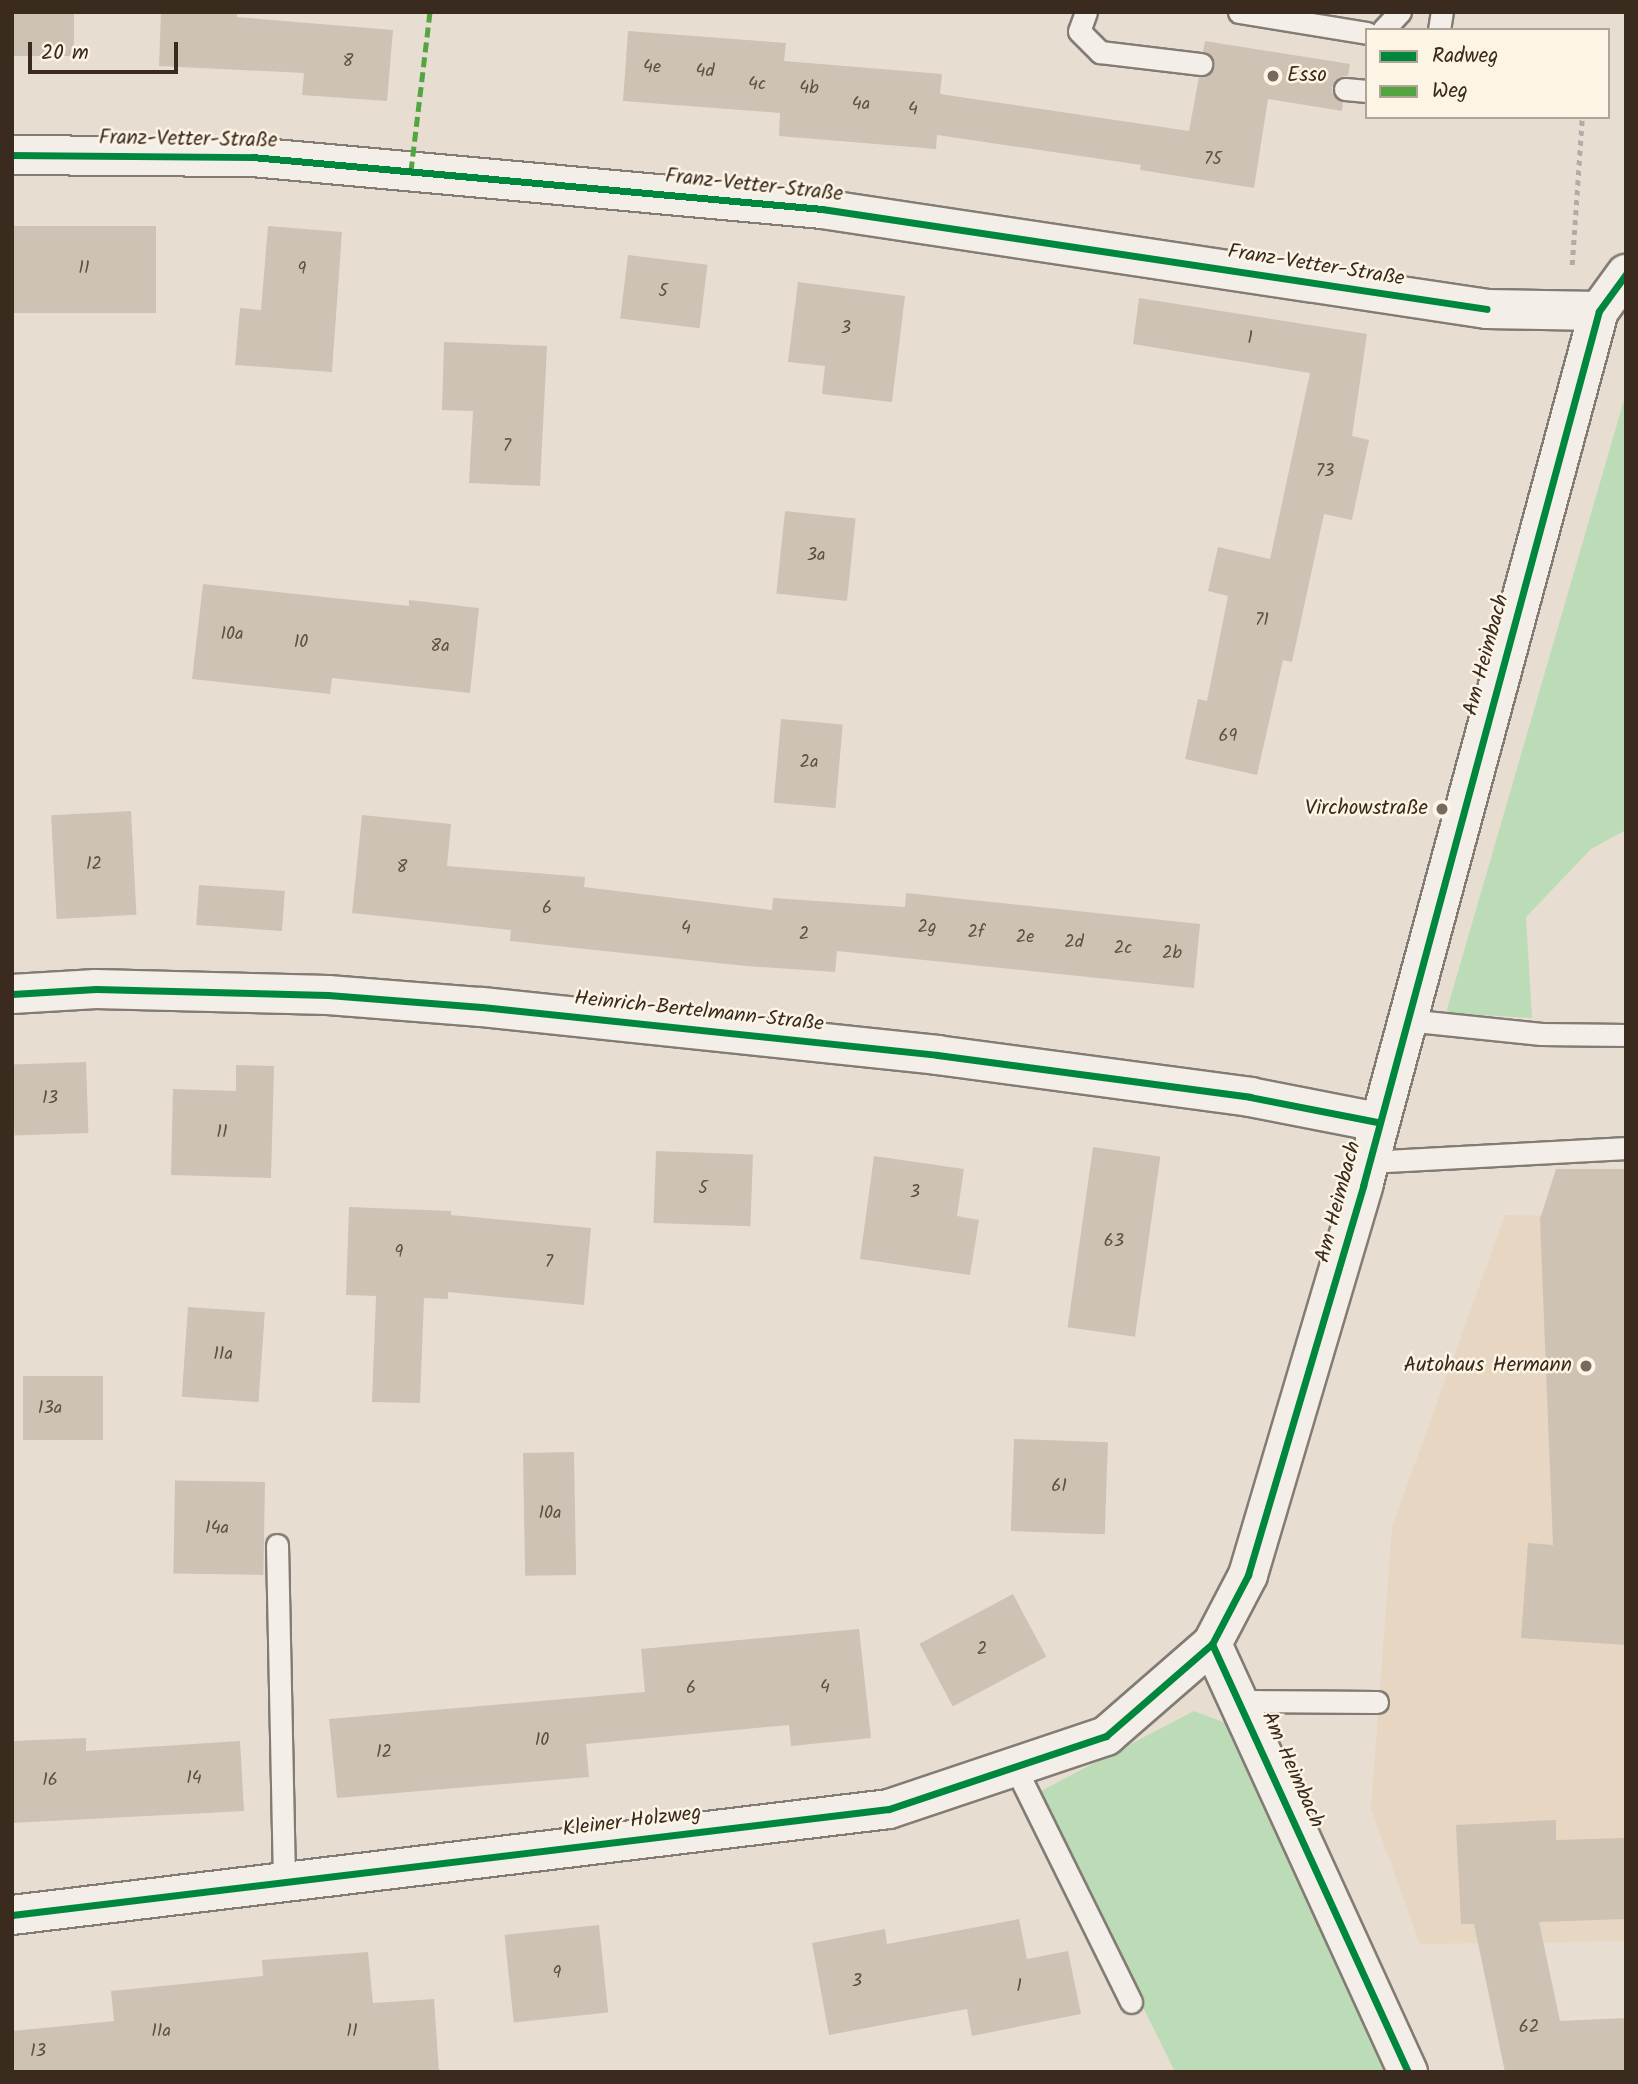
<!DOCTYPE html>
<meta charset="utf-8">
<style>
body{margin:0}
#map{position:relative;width:1638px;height:2084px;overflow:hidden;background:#e7ded1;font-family:Kalam,sans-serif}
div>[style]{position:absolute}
.built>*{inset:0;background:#e7d6c1}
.green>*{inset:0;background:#bcdcb8}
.building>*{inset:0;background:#cec2b5;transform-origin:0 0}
.path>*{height:4.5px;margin-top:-2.25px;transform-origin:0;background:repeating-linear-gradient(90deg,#b1aca5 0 5px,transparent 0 10px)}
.roads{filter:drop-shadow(2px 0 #837c74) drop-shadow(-2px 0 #837c74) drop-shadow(0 2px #837c74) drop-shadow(0 -2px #837c74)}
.service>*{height:21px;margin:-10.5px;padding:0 10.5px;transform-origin:10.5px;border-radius:10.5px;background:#f3efe8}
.minor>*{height:38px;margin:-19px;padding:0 19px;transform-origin:19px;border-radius:19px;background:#f3efe8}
.quiet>*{height:5px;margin-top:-2.5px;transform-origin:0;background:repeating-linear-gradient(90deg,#54a441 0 10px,transparent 0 15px)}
.cycleway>*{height:7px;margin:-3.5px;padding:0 3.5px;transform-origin:3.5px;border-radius:3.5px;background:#00873e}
.dots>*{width:19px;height:19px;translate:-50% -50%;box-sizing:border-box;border:4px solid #fcf5e5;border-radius:50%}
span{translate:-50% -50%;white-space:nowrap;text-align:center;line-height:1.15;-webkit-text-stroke:5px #fcf5e5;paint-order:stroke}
.number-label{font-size:18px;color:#605044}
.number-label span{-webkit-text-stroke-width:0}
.poi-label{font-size:21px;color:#3b2a1e}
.left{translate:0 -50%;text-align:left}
.right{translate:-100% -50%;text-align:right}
.street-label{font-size:21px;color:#3b2a1e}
.frame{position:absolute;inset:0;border:14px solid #3b2a1e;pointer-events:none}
.legend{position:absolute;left:1365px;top:28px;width:245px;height:91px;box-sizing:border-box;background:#fcf5e5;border:2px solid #afa495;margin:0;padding:9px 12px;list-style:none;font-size:21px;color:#3b2a1e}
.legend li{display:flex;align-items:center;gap:14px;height:35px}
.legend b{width:35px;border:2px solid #afa495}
.scale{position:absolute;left:28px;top:42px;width:150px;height:32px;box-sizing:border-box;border:4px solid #3b2a1e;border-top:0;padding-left:9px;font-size:21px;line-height:24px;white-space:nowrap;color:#3b2a1e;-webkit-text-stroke:5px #fcf5e5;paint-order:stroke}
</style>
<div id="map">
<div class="built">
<div style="clip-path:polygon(1505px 1215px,1626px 1217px,1626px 1941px,1420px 1944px,1371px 1809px,1392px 1527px)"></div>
</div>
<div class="green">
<div style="clip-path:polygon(1626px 393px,1626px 830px,1591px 849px,1526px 917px,1532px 1018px,1446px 1013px)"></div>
<div style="clip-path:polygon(1194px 1711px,1231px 1725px,1387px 2072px,1175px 2072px,1037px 1793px)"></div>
</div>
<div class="building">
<div style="left:12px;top:12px;width:62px;height:44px"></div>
<div style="clip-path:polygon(161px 12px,237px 12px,237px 17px,393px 30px,387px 101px,302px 95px,304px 73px,159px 66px)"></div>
<div style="clip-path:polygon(628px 31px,786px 43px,784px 61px,942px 74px,940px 94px,1189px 131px,1199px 77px,1207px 76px,1214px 66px,1213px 58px,1203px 51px,1205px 41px,1350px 64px,1348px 76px,1339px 77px,1332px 87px,1333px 95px,1343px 102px,1342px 111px,1268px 99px,1254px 188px,1140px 170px,1141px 165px,937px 135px,936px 149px,779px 136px,780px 113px,623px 101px)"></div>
<div style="left:12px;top:226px;width:144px;height:87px"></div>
<div style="clip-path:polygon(268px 226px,342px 232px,332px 372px,235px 365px,240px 308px,261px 310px)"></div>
<div style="left:628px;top:255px;width:80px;height:64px;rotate:7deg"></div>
<div style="clip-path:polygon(798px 282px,905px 296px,892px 402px,822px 394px,825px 366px,788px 362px)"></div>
<div style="clip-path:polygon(1139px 298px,1367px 334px,1352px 436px,1369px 440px,1352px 520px,1324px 514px,1292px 662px,1283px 660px,1257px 775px,1185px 759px,1198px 699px,1207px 701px,1228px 596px,1208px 591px,1218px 547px,1270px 559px,1310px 373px,1133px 344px)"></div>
<div style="clip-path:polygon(444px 342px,547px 346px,540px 486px,469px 483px,473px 411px,442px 410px)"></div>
<div style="left:785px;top:511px;width:71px;height:83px;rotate:6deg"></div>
<div style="clip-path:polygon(203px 584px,409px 606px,409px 600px,479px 608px,470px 693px,332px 678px,330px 694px,192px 679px)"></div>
<div style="left:781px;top:719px;width:62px;height:84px;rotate:5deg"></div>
<div style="left:131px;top:811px;width:104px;height:80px;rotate:87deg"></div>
<div style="clip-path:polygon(362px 815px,451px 824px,447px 866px,585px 877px,584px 887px,772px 910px,773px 898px,905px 907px,906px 893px,1200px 924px,1194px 988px,837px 951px,835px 972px,746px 966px,510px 941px,511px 930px,352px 913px)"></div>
<div style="left:199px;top:885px;width:86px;height:40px;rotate:4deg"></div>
<div style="left:86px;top:1062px;width:71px;height:74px;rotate:88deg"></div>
<div style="clip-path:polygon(236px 1065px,274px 1066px,271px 1178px,171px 1175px,173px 1089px,236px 1091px)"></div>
<div style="left:1093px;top:1147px;width:68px;height:182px;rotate:8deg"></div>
<div style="left:656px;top:1151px;width:97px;height:72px;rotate:2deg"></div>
<div style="clip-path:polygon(874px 1156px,964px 1169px,957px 1216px,979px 1220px,970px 1275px,860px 1259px)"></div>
<div style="clip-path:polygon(1556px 1169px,1626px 1169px,1626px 1645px,1521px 1638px,1528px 1543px,1553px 1545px,1540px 1219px)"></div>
<div style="clip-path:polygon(349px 1207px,451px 1211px,451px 1215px,591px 1228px,584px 1305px,448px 1292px,448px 1299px,424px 1298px,420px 1403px,372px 1402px,376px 1296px,346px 1295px)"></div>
<div style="left:188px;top:1307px;width:77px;height:90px;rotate:4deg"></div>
<div style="left:103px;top:1376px;width:64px;height:80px;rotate:90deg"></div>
<div style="left:1014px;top:1439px;width:94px;height:92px;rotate:2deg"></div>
<div style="left:574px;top:1452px;width:123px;height:51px;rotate:89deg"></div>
<div style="left:265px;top:1482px;width:93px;height:90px;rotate:91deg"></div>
<div style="left:1013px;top:1594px;width:71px;height:106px;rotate:62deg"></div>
<div style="clip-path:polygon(859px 1629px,871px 1738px,791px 1746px,789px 1725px,586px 1744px,589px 1777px,337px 1798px,329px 1719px,645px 1692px,641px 1649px)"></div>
<div style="clip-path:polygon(86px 1738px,86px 1751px,240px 1741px,244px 1811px,12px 1823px,12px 1741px)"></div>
<div style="clip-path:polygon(1556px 1820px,1556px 1840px,1626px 1838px,1626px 1919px,1539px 1922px,1560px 2021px,1626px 2018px,1626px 2072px,1505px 2072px,1474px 1924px,1461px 1924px,1456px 1825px)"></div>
<div style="clip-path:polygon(1019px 1919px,1027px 1959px,1068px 1951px,1081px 2014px,972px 2036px,967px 2009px,829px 2035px,812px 1943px,885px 1929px,887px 1944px)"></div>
<div style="left:599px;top:1925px;width:88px;height:95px;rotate:84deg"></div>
<div style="clip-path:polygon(368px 1952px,373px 2003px,434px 1999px,439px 2072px,12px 2072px,12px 2031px,114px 2021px,111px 1991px,263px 1976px,262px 1960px)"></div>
</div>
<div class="path">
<div style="left:1572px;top:265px;width:148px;rotate:-86.1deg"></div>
</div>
<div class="roads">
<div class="service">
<div style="left:1086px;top:12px;width:20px;rotate:110deg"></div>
<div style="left:1079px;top:31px;width:30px;rotate:45deg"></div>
<div style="left:1100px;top:52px;width:102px;rotate:6.8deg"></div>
<div style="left:1239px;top:12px;width:130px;rotate:9.3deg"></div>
<div style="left:1383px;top:30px;width:25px;rotate:-47deg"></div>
<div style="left:1439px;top:30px;width:18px;rotate:-81deg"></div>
<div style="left:1345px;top:89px;width:22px;rotate:5deg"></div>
<div style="left:1406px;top:1020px;width:136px;rotate:5.9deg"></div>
<div style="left:1541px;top:1034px;width:85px;rotate:0.7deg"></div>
<div style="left:1369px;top:1162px;width:257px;rotate:-3.1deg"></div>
<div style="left:277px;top:1545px;width:337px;rotate:88.8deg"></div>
<div style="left:1242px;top:1701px;width:135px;rotate:0.4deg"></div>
<div style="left:1015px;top:1767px;width:262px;rotate:63.7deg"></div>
</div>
<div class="minor">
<div style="left:12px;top:155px;width:240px;rotate:0.5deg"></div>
<div style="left:252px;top:157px;width:572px;rotate:5.21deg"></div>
<div style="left:822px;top:209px;width:672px;rotate:8.55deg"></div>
<div style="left:1487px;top:309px;width:112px;rotate:1deg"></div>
<div style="left:12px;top:994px;width:84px;rotate:-3.4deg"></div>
<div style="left:96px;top:989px;width:232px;rotate:1.5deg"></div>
<div style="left:328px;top:995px;width:154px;rotate:4.5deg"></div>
<div style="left:482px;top:1007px;width:458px;rotate:6deg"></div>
<div style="left:937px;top:1055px;width:316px;rotate:7.6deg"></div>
<div style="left:1250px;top:1097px;width:130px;rotate:11.1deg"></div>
<div style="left:1212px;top:1644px;width:471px;rotate:65.4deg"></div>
<div style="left:12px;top:1915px;width:883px;rotate:-6.89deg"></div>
<div style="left:889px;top:1809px;width:229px;rotate:-18.6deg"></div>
<div style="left:1106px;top:1736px;width:140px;rotate:-41deg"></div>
<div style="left:1212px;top:1644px;width:78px;rotate:-62.4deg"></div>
<div style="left:1248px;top:1575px;width:406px;rotate:-73.5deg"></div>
<div style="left:1363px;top:1186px;width:906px;rotate:-74.91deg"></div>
<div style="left:1599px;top:311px;width:46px;rotate:-53.9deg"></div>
</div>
</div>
<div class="quiet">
<div style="left:411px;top:171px;width:160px;rotate:-83.2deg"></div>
</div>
<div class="cycleway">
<div style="left:12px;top:155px;width:240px;rotate:0.5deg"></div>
<div style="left:252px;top:157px;width:572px;rotate:5.21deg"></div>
<div style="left:822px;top:209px;width:672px;rotate:8.55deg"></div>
<div style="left:12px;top:994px;width:84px;rotate:-3.4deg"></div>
<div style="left:96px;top:989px;width:232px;rotate:1.5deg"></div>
<div style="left:328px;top:995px;width:154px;rotate:4.5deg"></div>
<div style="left:482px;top:1007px;width:458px;rotate:6deg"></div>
<div style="left:937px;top:1055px;width:316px;rotate:7.6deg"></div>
<div style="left:1250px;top:1097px;width:130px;rotate:11.1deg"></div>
<div style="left:1212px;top:1644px;width:471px;rotate:65.4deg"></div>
<div style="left:12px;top:1915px;width:883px;rotate:-6.89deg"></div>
<div style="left:889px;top:1809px;width:229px;rotate:-18.6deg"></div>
<div style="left:1106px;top:1736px;width:140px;rotate:-41deg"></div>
<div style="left:1212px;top:1644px;width:78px;rotate:-62.4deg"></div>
<div style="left:1248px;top:1575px;width:406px;rotate:-73.5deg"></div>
<div style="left:1363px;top:1186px;width:906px;rotate:-74.91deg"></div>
<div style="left:1599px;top:311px;width:46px;rotate:-53.9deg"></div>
</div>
<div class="dots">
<div style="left:1273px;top:76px;background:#77695d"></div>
<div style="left:1442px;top:809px;background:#77695d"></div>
<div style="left:1586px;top:1366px;background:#77695d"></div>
</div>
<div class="number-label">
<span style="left:348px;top:62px">8</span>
<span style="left:652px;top:68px">4e</span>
<span style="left:705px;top:72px">4d</span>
<span style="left:757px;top:85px">4c</span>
<span style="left:809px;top:89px">4b</span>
<span style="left:861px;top:105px">4a</span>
<span style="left:913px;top:110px">4</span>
<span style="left:1213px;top:160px">75</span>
<span style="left:84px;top:269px">11</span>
<span style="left:302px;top:270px">9</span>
<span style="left:663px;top:292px">5</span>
<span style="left:846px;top:329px">3</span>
<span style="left:1250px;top:339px">1</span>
<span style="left:507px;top:447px">7</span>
<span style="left:1325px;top:472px">73</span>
<span style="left:816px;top:556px">3a</span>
<span style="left:1262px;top:621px">71</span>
<span style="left:232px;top:635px">10a</span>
<span style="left:301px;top:643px">10</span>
<span style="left:440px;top:647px">8a</span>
<span style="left:1228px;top:737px">69</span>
<span style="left:809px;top:763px">2a</span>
<span style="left:94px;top:865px">12</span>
<span style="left:402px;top:868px">8</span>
<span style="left:547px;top:909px">6</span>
<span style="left:927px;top:928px">2g</span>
<span style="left:686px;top:929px">4</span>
<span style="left:976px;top:933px">2f</span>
<span style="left:804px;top:935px">2</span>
<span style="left:1025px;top:938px">2e</span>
<span style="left:1074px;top:943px">2d</span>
<span style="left:1123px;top:949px">2c</span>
<span style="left:1172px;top:954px">2b</span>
<span style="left:50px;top:1099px">13</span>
<span style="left:222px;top:1133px">11</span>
<span style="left:703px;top:1189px">5</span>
<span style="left:915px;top:1193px">3</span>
<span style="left:1114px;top:1242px">63</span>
<span style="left:399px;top:1253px">9</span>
<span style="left:549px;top:1263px">7</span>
<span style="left:223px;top:1355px">11a</span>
<span style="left:50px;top:1409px">13a</span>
<span style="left:1059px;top:1487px">61</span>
<span style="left:550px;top:1514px">10a</span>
<span style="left:217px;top:1529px">14a</span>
<span style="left:982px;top:1650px">2</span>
<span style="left:825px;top:1688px">4</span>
<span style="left:691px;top:1689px">6</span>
<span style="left:542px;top:1741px">10</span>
<span style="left:384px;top:1753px">12</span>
<span style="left:194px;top:1779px">14</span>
<span style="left:50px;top:1781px">16</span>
<span style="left:557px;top:1974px">9</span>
<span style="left:857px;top:1982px">3</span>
<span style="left:1019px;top:1987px">1</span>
<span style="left:1529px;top:2028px">62</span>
<span style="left:161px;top:2032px">11a</span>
<span style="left:352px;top:2032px">11</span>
<span style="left:38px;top:2052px">13</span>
</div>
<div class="poi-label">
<span class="left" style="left:1287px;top:76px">Esso</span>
<span class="right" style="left:1428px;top:809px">Virchowstraße</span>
<span class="right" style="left:1572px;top:1366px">Autohaus Hermann</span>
</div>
<div class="street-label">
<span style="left:188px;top:140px;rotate:1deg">Franz-Vetter-Straße</span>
<span style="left:754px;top:186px;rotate:6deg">Franz-Vetter-Straße</span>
<span style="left:1316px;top:266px;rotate:9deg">Franz-Vetter-Straße</span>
<span style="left:1487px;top:655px;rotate:-75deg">Am Heimbach</span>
<span style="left:699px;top:1012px;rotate:6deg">Heinrich-Bertelmann-Straße</span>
<span style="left:1339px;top:1202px;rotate:-75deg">Am Heimbach</span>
<span style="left:1292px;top:1770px;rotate:66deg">Am Heimbach</span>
<span style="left:632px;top:1822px;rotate:-7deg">Kleiner Holzweg</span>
</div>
<div class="frame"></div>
<ul class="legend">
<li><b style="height:9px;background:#00873e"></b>Radweg</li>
<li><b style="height:9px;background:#54a441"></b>Weg</li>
</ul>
<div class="scale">20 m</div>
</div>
